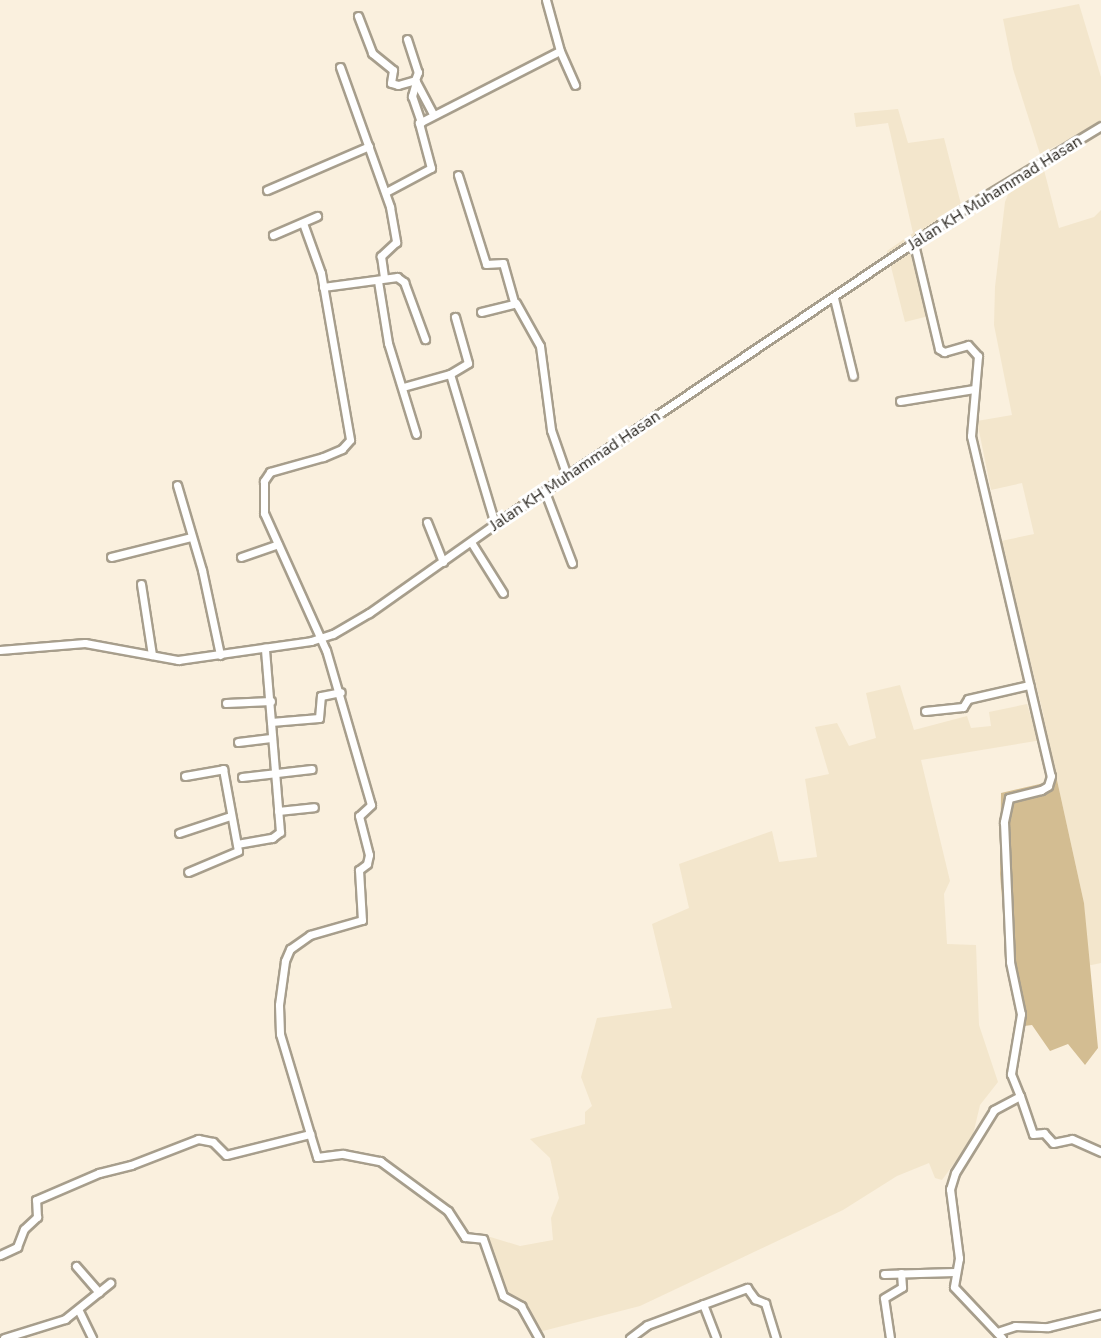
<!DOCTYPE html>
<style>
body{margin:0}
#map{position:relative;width:1101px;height:1338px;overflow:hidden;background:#faf0de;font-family:"Nunito Sans",sans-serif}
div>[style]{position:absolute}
.built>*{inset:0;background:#f3e6cc}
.green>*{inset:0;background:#d3bd92}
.roads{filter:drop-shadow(2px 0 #a79e8c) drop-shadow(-2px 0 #a79e8c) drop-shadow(0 2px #a79e8c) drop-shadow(0 -2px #a79e8c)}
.minor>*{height:7px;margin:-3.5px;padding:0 3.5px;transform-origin:3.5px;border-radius:3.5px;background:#fff}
span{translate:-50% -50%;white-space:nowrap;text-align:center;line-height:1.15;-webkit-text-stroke:6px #fff;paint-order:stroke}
.street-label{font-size:16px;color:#231f18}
</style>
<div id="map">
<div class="built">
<div style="clip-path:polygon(1079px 4px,1101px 77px,1101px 123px,1040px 154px,1013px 69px,1003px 19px)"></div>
<div style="clip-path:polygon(898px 109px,908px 143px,944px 138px,963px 212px,918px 240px,932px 301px,929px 316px,905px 322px,887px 251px,913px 233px,888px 123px,856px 127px,854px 113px)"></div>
<div style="clip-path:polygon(1043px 166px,1059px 228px,1094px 217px,1101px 210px,1101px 963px,1087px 966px,1084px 903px,1048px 739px,921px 760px,950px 881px,944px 894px,947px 944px,976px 945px,979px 1025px,998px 1082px,980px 1105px,972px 1139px,942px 1180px,935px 1178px,929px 1163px,897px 1176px,843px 1210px,640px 1306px,539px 1332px,530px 1312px,507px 1295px,487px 1236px,520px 1246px,553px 1240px,551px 1218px,559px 1198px,550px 1158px,530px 1139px,585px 1124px,585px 1112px,592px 1106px,581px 1077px,597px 1018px,672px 1008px,652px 924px,689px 908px,679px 864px,772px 831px,779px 862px,817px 857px,805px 779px,829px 774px,815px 727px,837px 723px,849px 746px,876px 738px,866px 693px,900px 685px,914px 730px,967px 716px,971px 728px,991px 726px,989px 712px,1027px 704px,1032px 720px,1044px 717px,1001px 541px,1034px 534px,1022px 483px,991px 490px,977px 421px,1012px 415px,994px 325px,995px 287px,1005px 202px,1013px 182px)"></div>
</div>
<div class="green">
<div style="clip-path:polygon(1057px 780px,1084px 903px,1098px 1048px,1085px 1065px,1068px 1044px,1050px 1051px,1032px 1025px,1015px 1027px,1018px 1012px,1007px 958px,1000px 874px,1001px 793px)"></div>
</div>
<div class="roads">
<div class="minor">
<div style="left:546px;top:0;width:53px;rotate:74.6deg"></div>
<div style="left:560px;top:51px;width:37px;rotate:66deg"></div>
<div style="left:358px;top:16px;width:40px;rotate:69deg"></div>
<div style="left:372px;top:53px;width:27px;rotate:39deg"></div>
<div style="left:393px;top:70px;width:13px;rotate:99deg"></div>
<div style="left:391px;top:83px;width:7px;rotate:16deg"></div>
<div style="left:398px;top:85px;width:18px;rotate:-16deg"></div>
<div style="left:415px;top:80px;width:38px;rotate:62deg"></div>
<div style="left:407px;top:39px;width:35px;rotate:72deg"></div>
<div style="left:418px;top:72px;width:9px;rotate:111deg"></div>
<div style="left:340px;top:67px;width:149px;rotate:70.3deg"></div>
<div style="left:390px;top:207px;width:36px;rotate:80deg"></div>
<div style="left:396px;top:242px;width:21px;rotate:137deg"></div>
<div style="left:381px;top:256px;width:22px;rotate:82deg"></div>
<div style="left:416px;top:82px;width:15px;rotate:106deg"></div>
<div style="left:412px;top:96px;width:28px;rotate:71deg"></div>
<div style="left:458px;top:175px;width:93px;rotate:72.5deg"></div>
<div style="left:486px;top:264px;width:17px;rotate:-3deg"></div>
<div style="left:503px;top:263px;width:41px;rotate:74.2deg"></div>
<div style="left:267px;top:190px;width:111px;rotate:-23.3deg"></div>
<div style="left:386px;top:192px;width:51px;rotate:-28.1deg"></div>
<div style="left:431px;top:168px;width:47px;rotate:-104.9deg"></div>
<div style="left:419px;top:123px;width:158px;rotate:-27.1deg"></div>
<div style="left:303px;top:223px;width:53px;rotate:70.2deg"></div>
<div style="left:321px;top:273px;width:169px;rotate:80.1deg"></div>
<div style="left:350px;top:440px;width:12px;rotate:132deg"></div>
<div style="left:342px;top:449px;width:21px;rotate:157deg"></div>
<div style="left:323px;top:457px;width:55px;rotate:164.2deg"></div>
<div style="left:270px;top:472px;width:11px;rotate:124deg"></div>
<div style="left:264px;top:481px;width:32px;rotate:90deg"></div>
<div style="left:264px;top:513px;width:150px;rotate:65.7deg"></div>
<div style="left:326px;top:650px;width:161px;rotate:73.8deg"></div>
<div style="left:371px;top:805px;width:16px;rotate:137deg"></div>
<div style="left:359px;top:816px;width:40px;rotate:75.6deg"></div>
<div style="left:369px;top:855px;width:9px;rotate:103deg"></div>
<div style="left:367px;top:864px;width:10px;rotate:143deg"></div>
<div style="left:359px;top:870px;width:50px;rotate:86.6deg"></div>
<div style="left:362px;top:920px;width:54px;rotate:163.9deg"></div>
<div style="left:310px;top:935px;width:24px;rotate:145deg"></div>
<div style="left:290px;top:949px;width:13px;rotate:113deg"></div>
<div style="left:285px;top:961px;width:44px;rotate:97.8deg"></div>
<div style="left:279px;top:1005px;width:29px;rotate:88deg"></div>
<div style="left:280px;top:1034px;width:104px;rotate:73.3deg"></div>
<div style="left:273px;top:235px;width:48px;rotate:-23.4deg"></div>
<div style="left:914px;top:244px;width:108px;rotate:76.6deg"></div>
<div style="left:939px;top:349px;width:6px;rotate:31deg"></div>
<div style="left:944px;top:352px;width:25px;rotate:-16deg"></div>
<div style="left:968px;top:345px;width:15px;rotate:48deg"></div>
<div style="left:978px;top:356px;width:80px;rotate:95deg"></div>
<div style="left:971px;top:436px;width:349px;rotate:76.8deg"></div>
<div style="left:1051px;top:776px;width:10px;rotate:107deg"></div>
<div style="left:1048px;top:786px;width:8px;rotate:150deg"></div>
<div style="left:1041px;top:790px;width:33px;rotate:166deg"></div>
<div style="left:1009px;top:798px;width:25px;rotate:102deg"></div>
<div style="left:1004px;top:822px;width:140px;rotate:87.5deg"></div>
<div style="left:1010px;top:962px;width:53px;rotate:78.1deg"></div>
<div style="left:1021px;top:1014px;width:61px;rotate:99.5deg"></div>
<div style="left:1011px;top:1074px;width:24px;rotate:68deg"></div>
<div style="left:1020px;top:1096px;width:30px;rotate:152deg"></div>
<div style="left:994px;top:1110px;width:74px;rotate:121.8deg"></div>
<div style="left:955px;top:1173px;width:17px;rotate:107deg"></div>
<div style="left:950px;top:1189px;width:70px;rotate:82.6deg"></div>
<div style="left:959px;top:1258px;width:29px;rotate:100deg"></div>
<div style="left:954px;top:1287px;width:70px;rotate:46.7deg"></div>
<div style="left:378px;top:281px;width:63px;rotate:80.8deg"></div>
<div style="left:388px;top:343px;width:95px;rotate:72.9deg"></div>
<div style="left:323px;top:287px;width:75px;rotate:-7.7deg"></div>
<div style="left:397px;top:277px;width:9px;rotate:36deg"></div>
<div style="left:404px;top:282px;width:61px;rotate:69.8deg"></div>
<div style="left:834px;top:298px;width:80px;rotate:76.3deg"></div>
<div style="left:481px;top:312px;width:36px;rotate:-14deg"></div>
<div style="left:516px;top:303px;width:49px;rotate:60.8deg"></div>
<div style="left:540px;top:346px;width:85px;rotate:82.5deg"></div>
<div style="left:551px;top:430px;width:49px;rotate:70.8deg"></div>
<div style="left:450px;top:374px;width:157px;rotate:73.3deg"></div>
<div style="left:403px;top:387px;width:49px;rotate:-15.5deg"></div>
<div style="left:450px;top:374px;width:21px;rotate:-31deg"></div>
<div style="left:468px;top:363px;width:48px;rotate:-105.8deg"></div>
<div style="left:900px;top:401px;width:75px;rotate:-9.2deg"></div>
<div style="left:177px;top:485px;width:89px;rotate:73.6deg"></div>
<div style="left:202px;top:570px;width:87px;rotate:78deg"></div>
<div style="left:545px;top:492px;width:76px;rotate:69.2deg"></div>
<div style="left:427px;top:522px;width:43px;rotate:68.2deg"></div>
<div style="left:471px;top:542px;width:60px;rotate:57.9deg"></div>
<div style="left:111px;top:557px;width:82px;rotate:-14deg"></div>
<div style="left:241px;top:557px;width:39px;rotate:-19deg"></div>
<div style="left:141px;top:584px;width:72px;rotate:81.2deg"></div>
<div style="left:0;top:650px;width:85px;rotate:-4.7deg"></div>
<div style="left:85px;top:643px;width:95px;rotate:10.4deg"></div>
<div style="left:178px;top:660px;width:134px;rotate:-8.1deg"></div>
<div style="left:311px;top:641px;width:23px;rotate:-18deg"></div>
<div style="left:333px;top:634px;width:42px;rotate:-30.3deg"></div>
<div style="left:369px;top:613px;width:154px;rotate:-35.2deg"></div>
<div style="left:495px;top:524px;width:559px;rotate:-33.92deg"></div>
<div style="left:959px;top:212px;width:166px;rotate:-31.2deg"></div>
<div style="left:226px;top:703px;width:45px;rotate:-2.5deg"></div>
<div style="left:925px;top:711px;width:38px;rotate:-6deg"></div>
<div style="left:963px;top:707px;width:9px;rotate:-58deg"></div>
<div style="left:968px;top:699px;width:63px;rotate:-12.9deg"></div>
<div style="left:271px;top:722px;width:48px;rotate:-4.8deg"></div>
<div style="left:319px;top:718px;width:22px;rotate:-85deg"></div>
<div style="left:321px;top:696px;width:20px;rotate:-11deg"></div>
<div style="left:238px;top:742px;width:33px;rotate:-7deg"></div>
<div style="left:185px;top:776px;width:39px;rotate:-10deg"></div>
<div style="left:223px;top:769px;width:83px;rotate:79.6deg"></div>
<div style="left:238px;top:851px;width:54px;rotate:157.2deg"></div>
<div style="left:242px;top:777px;width:70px;rotate:-6.5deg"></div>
<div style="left:278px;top:811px;width:36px;rotate:-6deg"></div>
<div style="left:179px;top:833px;width:54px;rotate:-18.4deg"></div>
<div style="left:237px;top:844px;width:36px;rotate:-10deg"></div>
<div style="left:272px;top:838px;width:10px;rotate:-37deg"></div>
<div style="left:280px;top:832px;width:185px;rotate:-94.7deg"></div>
<div style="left:1020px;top:1096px;width:40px;rotate:71.1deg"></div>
<div style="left:1033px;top:1134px;width:11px;rotate:-5deg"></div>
<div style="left:1044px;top:1133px;width:13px;rotate:48deg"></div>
<div style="left:1053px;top:1143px;width:19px;rotate:-12deg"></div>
<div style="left:1072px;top:1139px;width:32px;rotate:24deg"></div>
<div style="left:0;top:1255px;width:19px;rotate:-25deg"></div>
<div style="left:17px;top:1247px;width:19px;rotate:-69deg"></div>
<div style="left:24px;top:1229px;width:18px;rotate:-43deg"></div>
<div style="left:37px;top:1217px;width:17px;rotate:-93deg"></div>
<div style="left:36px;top:1200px;width:69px;rotate:-23.2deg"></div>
<div style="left:99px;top:1173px;width:33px;rotate:-14deg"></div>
<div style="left:131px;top:1165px;width:72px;rotate:-21.2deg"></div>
<div style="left:198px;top:1139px;width:15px;rotate:11deg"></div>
<div style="left:213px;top:1142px;width:18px;rotate:45deg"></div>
<div style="left:226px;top:1155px;width:87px;rotate:-14deg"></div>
<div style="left:310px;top:1134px;width:24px;rotate:73deg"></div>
<div style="left:317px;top:1157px;width:26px;rotate:-7deg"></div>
<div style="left:343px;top:1154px;width:38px;rotate:11deg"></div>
<div style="left:380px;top:1161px;width:84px;rotate:36.3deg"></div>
<div style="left:448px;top:1211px;width:31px;rotate:57deg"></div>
<div style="left:465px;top:1237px;width:18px;rotate:6deg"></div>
<div style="left:483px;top:1239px;width:60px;rotate:70.7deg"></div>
<div style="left:503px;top:1296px;width:21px;rotate:29deg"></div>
<div style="left:521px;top:1306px;width:37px;rotate:61deg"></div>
<div style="left:76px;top:1266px;width:35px;rotate:49deg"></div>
<div style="left:884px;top:1274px;width:71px;rotate:-1.6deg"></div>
<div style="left:703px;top:1304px;width:36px;rotate:69deg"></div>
<div style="left:79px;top:1311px;width:30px;rotate:64deg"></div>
<div style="left:997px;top:1332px;width:19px;rotate:-18deg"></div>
<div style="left:1015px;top:1326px;width:33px;rotate:2deg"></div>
<div style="left:1048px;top:1327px;width:55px;rotate:-13.8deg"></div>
<div style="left:4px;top:1338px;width:64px;rotate:-17.3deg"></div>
<div style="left:65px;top:1319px;width:58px;rotate:-38.7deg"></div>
<div style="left:630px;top:1338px;width:21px;rotate:-37deg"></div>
<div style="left:647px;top:1325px;width:107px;rotate:-20.3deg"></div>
<div style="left:747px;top:1288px;width:14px;rotate:54deg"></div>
<div style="left:755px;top:1299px;width:11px;rotate:22deg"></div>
<div style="left:765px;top:1303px;width:37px;rotate:73deg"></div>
<div style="left:890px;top:1338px;width:40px;rotate:-98.5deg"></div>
<div style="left:884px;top:1298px;width:21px;rotate:-31deg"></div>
<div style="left:902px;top:1287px;width:14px;rotate:-94deg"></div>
</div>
</div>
<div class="street-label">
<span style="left:995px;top:193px;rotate:-32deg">Jalan KH Muhammad Hasan</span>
<span style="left:575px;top:471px;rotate:-34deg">Jalan KH Muhammad Hasan</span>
</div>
</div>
